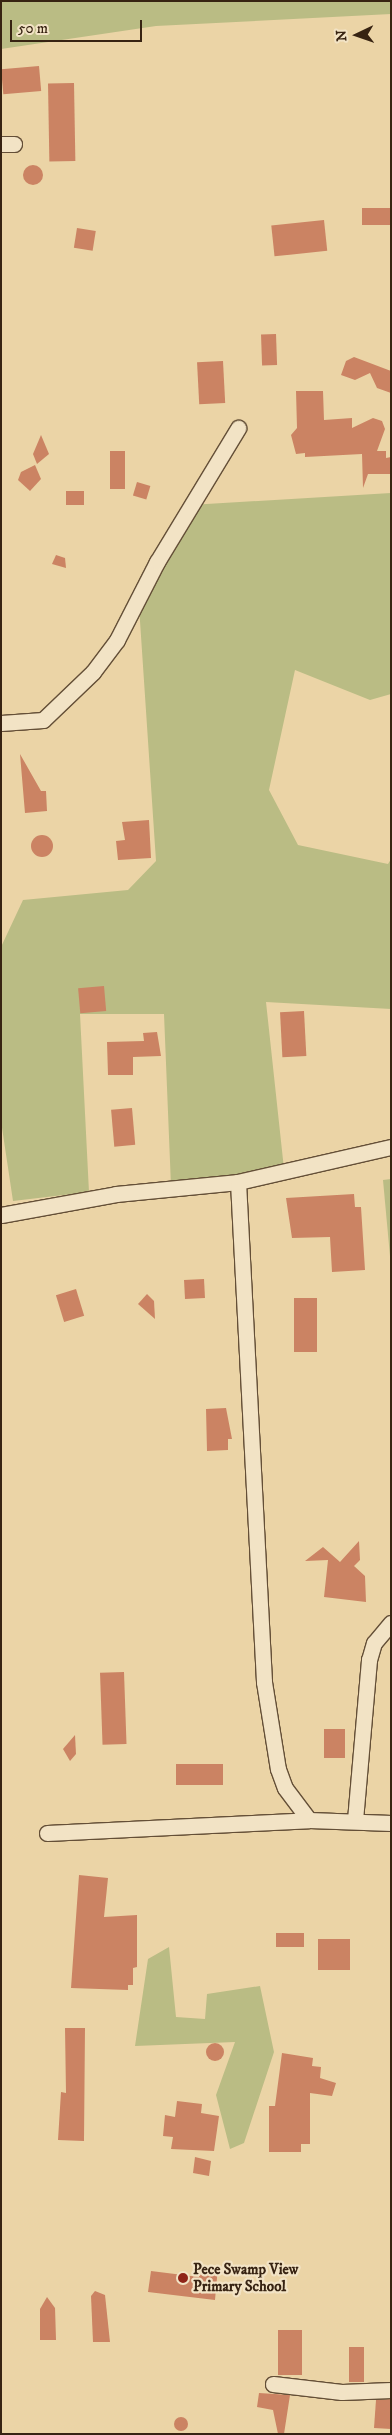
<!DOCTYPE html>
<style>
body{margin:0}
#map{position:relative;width:392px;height:2435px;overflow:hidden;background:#ebd4a6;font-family:"IM FELL DW Pica",serif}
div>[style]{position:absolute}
.green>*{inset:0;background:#babc84}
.building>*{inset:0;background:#cb8363;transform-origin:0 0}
.round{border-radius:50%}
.roads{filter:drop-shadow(1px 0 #644f37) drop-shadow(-1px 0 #644f37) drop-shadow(0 1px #644f37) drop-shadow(0 -1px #644f37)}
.minor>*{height:15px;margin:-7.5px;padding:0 7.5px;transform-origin:7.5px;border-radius:7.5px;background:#f2e3c5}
.dots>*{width:14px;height:14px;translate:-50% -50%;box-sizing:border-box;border:2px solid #f2e3c5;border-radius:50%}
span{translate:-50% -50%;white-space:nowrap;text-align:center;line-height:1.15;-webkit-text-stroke:4.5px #f2e3c5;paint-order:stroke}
.poi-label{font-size:15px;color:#372312;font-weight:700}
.left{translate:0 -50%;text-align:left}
.frame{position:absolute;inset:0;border:2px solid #372312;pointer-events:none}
.north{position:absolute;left:332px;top:10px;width:50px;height:50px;-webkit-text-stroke:4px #f2e3c5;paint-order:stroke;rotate:267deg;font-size:14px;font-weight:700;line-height:20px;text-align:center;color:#372312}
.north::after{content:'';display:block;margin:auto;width:18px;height:22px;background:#372312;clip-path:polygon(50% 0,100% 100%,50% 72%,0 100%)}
.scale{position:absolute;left:10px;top:20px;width:132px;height:22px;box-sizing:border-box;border:2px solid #372312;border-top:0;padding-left:6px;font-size:15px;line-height:18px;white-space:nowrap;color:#372312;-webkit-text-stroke:4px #f2e3c5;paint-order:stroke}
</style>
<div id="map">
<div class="green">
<div style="clip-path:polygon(1px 1px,391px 1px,391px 14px,156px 26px,1px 49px)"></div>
<div style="clip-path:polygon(391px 493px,391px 694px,370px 700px,295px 670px,269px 790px,298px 845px,388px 864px,391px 859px,391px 1009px,266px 1002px,284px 1169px,171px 1186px,164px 1014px,80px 1014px,89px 1192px,13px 1201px,1px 1121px,1px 947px,23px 900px,128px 890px,156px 861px,139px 606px,190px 505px)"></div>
<div style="clip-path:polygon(391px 1179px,391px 1267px,383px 1180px)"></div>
<div style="clip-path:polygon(169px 1947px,176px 2017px,205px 2019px,207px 1994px,260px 1986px,274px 2052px,244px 2143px,230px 2149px,216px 2095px,235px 2042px,135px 2046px,148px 1959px)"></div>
</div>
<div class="building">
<div style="left:39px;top:66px;width:25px;height:38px;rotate:85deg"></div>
<div style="left:74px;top:83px;width:78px;height:26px;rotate:89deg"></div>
<div class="round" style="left:23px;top:165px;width:20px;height:20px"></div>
<div style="left:391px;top:208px;width:17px;height:29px;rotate:90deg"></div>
<div style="left:324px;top:220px;width:31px;height:53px;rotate:84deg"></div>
<div style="left:77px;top:228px;width:19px;height:20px;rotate:9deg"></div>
<div style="left:276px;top:334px;width:31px;height:15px;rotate:88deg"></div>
<div style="clip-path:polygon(354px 357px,391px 371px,391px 393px,377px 388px,370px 373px,355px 380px,341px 375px,346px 361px)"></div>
<div style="left:223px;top:361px;width:42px;height:26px;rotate:87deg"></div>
<div style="clip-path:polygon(296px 391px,323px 391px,324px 420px,352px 418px,352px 428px,373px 418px,382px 421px,385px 429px,377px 451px,386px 451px,386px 458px,391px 457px,391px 474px,368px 474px,363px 488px,362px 454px,305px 457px,305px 453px,296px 454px,291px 435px,297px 428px)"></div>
<div style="clip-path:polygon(41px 435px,49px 454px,37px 464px,33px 454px)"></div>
<div style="left:110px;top:451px;width:15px;height:38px"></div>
<div style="clip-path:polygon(35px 465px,41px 479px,30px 491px,18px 480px,21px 472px)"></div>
<div style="left:137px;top:482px;width:14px;height:14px;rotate:17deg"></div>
<div style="left:84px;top:491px;width:14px;height:18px;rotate:90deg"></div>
<div style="clip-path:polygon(56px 555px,65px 558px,66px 568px,52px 564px)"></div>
<div style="clip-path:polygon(20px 754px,41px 791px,46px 791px,47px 811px,25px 813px)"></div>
<div style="clip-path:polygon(149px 820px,151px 858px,118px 860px,116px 841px,125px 840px,122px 822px)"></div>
<div class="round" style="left:31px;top:835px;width:22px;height:22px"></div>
<div style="left:104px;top:986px;width:25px;height:26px;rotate:85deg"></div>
<div style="left:304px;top:1011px;width:45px;height:24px;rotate:87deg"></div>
<div style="clip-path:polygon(157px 1032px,161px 1056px,133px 1057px,133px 1075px,108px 1075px,107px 1042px,144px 1041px,143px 1033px)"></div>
<div style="left:132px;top:1108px;width:37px;height:21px;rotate:85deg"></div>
<div style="clip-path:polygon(354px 1194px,355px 1207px,361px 1207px,365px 1270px,332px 1272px,330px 1237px,292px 1238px,286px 1198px)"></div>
<div style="left:204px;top:1279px;width:19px;height:20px;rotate:87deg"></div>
<div style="left:76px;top:1289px;width:28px;height:21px;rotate:73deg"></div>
<div style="clip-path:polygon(147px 1294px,154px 1301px,155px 1319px,138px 1304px)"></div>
<div style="left:294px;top:1298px;width:23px;height:54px"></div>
<div style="clip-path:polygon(226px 1408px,232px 1439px,228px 1439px,228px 1450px,207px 1451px,206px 1409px)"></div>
<div style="clip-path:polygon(359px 1541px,360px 1560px,354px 1566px,365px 1576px,366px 1602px,324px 1597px,328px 1560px,305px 1561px,323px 1547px,340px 1562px)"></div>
<div style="left:124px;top:1672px;width:72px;height:24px;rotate:88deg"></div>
<div style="left:324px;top:1729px;width:21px;height:29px"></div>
<div style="clip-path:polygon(75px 1735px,76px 1754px,70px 1761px,63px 1749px)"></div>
<div style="left:223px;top:1764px;width:21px;height:47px;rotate:90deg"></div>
<div style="clip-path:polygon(79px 1875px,108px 1878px,104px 1917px,137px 1915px,137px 1967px,133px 1968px,133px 1985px,128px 1985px,128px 1990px,71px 1988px)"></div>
<div style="left:276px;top:1933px;width:28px;height:14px"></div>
<div style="left:350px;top:1939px;width:31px;height:32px;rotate:90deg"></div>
<div style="clip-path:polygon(65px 2028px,85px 2028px,84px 2141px,58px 2140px,61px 2092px,66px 2093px)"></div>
<div class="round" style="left:206px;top:2043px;width:18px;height:18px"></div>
<div style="clip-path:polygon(282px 2053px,313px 2058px,312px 2066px,321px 2067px,320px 2078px,336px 2083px,332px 2096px,310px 2093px,310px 2144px,301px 2144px,301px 2152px,269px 2152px,269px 2106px,275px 2106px)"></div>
<div style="clip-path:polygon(177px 2101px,202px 2104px,201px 2113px,219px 2116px,214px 2151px,171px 2149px,173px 2137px,163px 2136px,165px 2115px,175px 2117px)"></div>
<div style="clip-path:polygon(195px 2157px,211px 2161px,209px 2176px,193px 2173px)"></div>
<div style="clip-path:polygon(200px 2265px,218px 2267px,215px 2300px,148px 2292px,151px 2271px,199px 2277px)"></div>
<div style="clip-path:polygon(95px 2291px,105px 2295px,110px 2342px,93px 2342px,91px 2296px)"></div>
<div style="clip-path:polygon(47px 2297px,55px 2308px,56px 2340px,40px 2340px,40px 2309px)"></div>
<div style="left:278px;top:2330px;width:24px;height:45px"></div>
<div style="left:349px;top:2347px;width:15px;height:35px"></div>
<div style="clip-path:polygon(259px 2393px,290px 2395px,284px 2434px,278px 2434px,273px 2410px,257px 2407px)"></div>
<div style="clip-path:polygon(391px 2399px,391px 2429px,374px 2428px,376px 2400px)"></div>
<div class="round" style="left:174px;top:2417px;width:14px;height:14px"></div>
</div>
<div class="roads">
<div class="minor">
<div style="left:1px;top:144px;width:13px"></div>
<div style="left:1px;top:723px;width:42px;rotate:-4.1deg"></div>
<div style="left:43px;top:720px;width:69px;rotate:-43.8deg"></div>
<div style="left:93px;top:672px;width:40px;rotate:-53deg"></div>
<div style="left:117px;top:640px;width:88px;rotate:-62.9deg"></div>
<div style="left:157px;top:562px;width:157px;rotate:-58.8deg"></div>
<div style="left:238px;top:1182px;width:157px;rotate:-12.9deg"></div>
<div style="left:1px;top:1215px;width:117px;rotate:-10.3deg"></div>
<div style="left:116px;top:1194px;width:123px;rotate:-5.6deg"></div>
<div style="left:238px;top:1182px;width:501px;rotate:87.02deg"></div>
<div style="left:264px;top:1682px;width:88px;rotate:80.9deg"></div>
<div style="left:278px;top:1769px;width:20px;rotate:70deg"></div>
<div style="left:285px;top:1788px;width:40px;rotate:53deg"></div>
<div style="left:309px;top:1820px;width:82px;rotate:2.1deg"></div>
<div style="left:355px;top:1820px;width:161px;rotate:-85deg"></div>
<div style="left:369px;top:1660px;width:18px;rotate:-74deg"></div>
<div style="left:374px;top:1643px;width:26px;rotate:-50deg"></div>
<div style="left:47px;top:1833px;width:262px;rotate:-2.8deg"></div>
<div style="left:273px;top:2384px;width:69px;rotate:6.6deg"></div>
<div style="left:342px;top:2392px;width:49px;rotate:-2.3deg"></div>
</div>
</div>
<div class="dots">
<div style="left:183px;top:2278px;background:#8f2418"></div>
</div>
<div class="poi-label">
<span class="left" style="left:193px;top:2278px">Pece Swamp View<br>Primary School</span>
</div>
<div class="frame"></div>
<div class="north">N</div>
<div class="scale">50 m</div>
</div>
